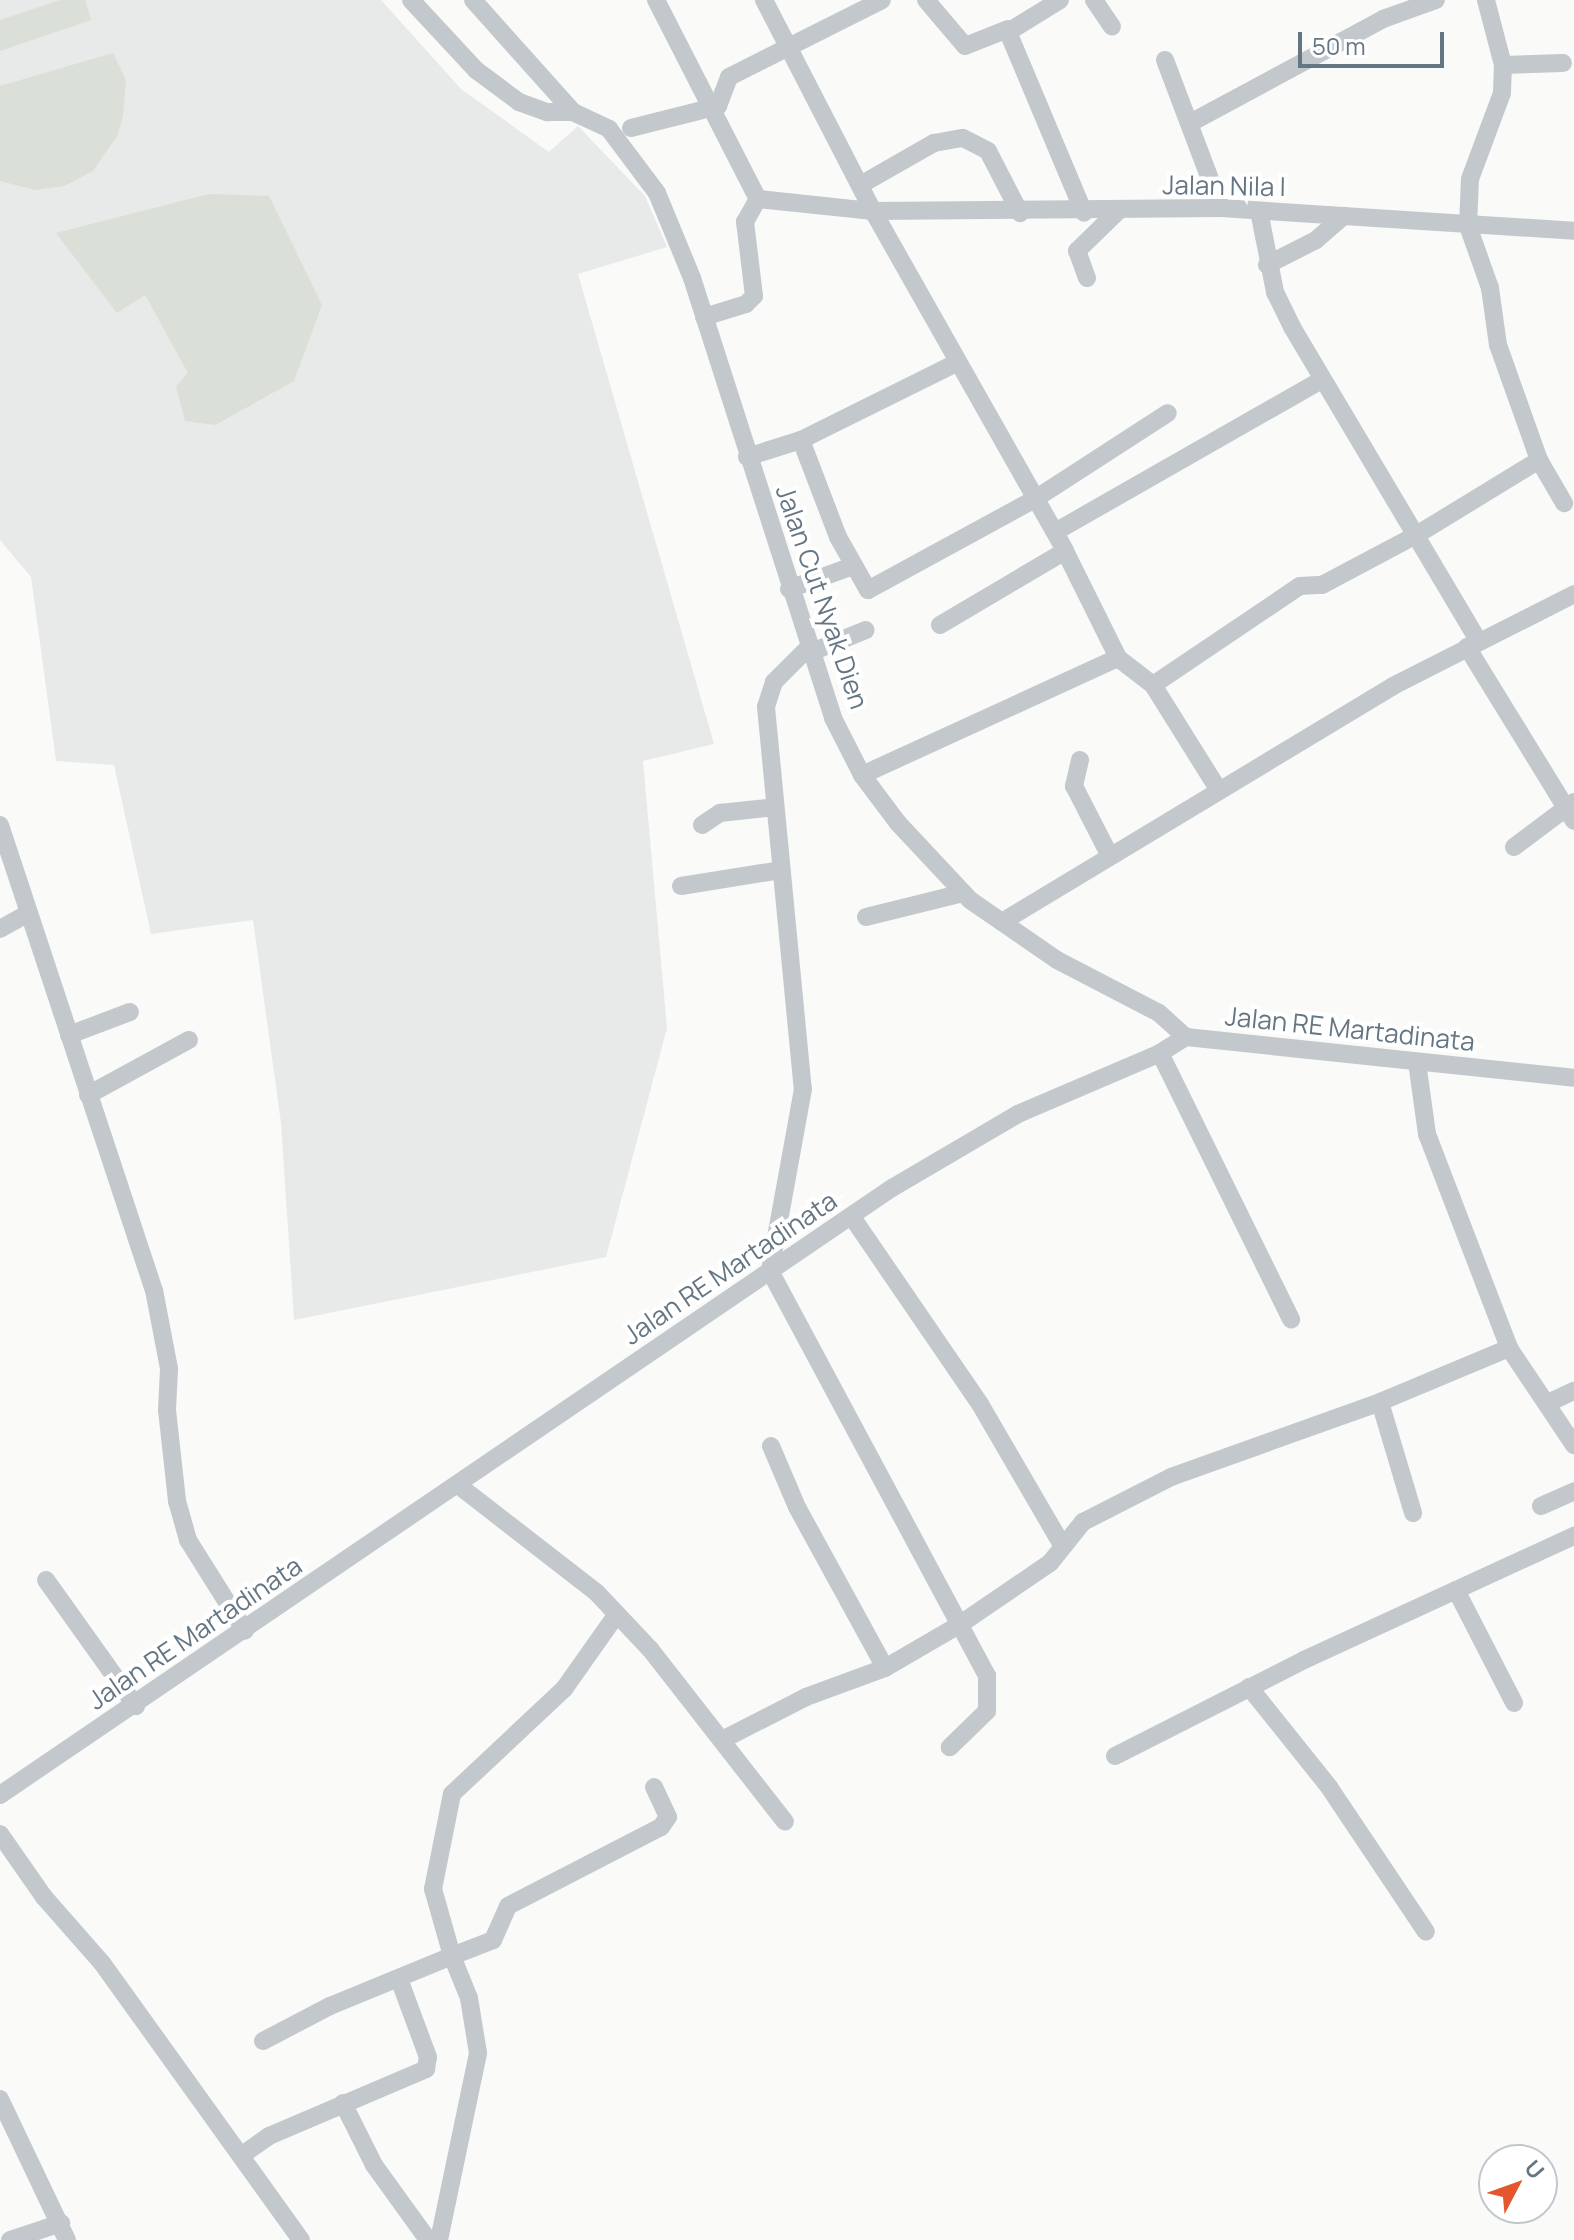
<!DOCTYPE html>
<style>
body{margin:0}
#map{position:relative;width:1574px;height:2240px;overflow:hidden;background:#fafaf8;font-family:Manrope,sans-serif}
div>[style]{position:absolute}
.built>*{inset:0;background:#e8e9e9}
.green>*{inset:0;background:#dadfd7}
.minor>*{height:18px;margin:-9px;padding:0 9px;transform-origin:9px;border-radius:9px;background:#c3c8cc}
span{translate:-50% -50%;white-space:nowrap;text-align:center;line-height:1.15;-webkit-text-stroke:8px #fff;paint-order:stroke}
.street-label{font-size:26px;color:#657683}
.north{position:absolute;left:1478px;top:2144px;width:80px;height:80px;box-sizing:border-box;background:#fff;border:2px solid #c1c8cd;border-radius:50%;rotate:49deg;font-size:22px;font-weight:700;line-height:32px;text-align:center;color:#657683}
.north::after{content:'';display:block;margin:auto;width:28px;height:36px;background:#e4572e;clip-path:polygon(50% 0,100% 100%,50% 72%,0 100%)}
.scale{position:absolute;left:1298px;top:32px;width:146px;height:36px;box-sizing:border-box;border:4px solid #657683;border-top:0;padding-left:10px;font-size:24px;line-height:28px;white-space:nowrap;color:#657683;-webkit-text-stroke:6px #fff;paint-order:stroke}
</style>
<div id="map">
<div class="built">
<div style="clip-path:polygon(0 0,381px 0,461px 89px,549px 152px,578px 126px,645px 196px,667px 247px,578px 274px,714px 744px,643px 761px,667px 1028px,606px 1257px,294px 1320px,281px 1123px,253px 920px,151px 934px,114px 765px,56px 761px,31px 577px,0 540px)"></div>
</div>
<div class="green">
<div style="clip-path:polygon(60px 0,85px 0,91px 20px,0 51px,0 20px)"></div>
<div style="clip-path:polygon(113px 53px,126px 80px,123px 116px,117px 136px,93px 171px,64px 186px,35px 190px,0 181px,0 86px)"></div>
<div style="clip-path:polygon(209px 194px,269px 196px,322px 305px,294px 381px,215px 425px,185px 421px,176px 386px,188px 373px,145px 295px,117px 313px,56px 233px)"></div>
</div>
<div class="minor">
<div style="left:411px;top:0;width:96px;rotate:47.1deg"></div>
<div style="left:476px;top:70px;width:54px;rotate:36.7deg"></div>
<div style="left:519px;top:102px;width:30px;rotate:20deg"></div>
<div style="left:547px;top:112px;width:26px"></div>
<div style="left:573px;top:112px;width:40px;rotate:25deg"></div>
<div style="left:609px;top:129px;width:80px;rotate:53.1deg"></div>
<div style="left:657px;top:193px;width:92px;rotate:67.6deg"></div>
<div style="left:692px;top:278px;width:462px;rotate:72.2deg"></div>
<div style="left:833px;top:718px;width:64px;rotate:63deg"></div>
<div style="left:862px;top:775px;width:60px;rotate:53.1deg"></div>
<div style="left:898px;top:823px;width:105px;rotate:46.9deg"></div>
<div style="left:970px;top:900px;width:106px;rotate:34.6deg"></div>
<div style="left:1057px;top:960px;width:115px;rotate:27.5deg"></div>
<div style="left:1159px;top:1013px;width:36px;rotate:42deg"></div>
<div style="left:473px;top:0;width:150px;rotate:48.2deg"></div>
<div style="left:656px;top:0;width:224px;rotate:62.9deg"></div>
<div style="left:758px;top:199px;width:116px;rotate:6deg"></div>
<div style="left:873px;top:211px;width:348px;rotate:-0.5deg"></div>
<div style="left:1221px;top:208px;width:354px;rotate:3.7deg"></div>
<div style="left:764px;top:0;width:237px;rotate:62.7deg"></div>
<div style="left:873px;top:211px;width:390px;rotate:60.5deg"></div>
<div style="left:1065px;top:551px;width:119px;rotate:63.6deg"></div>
<div style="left:1118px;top:658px;width:44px;rotate:37.6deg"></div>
<div style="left:1153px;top:685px;width:123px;rotate:58deg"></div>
<div style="left:926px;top:0;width:60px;rotate:49.7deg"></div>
<div style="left:965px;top:46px;width:46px;rotate:-21.6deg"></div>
<div style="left:1060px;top:0;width:61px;rotate:148.4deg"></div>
<div style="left:1008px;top:32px;width:196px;rotate:67.2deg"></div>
<div style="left:1094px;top:0;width:32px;rotate:56deg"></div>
<div style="left:1165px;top:60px;width:158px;rotate:69.3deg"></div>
<div style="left:1503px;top:65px;width:60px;rotate:-1.9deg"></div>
<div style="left:1192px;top:122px;width:217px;rotate:-28.3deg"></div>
<div style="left:1383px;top:19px;width:56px;rotate:-19.7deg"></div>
<div style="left:631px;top:128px;width:90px;rotate:-14.2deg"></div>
<div style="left:718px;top:106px;width:31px;rotate:-69deg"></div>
<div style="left:729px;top:77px;width:171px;rotate:-26.7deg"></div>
<div style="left:862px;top:184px;width:83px;rotate:-29.7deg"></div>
<div style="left:934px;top:143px;width:29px;rotate:-10deg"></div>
<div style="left:963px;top:138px;width:28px;rotate:27deg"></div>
<div style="left:988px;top:151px;width:70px;rotate:62.7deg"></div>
<div style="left:1259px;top:211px;width:83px;rotate:78.8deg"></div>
<div style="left:1275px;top:292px;width:39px;rotate:64deg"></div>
<div style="left:1292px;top:327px;width:364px;rotate:59.3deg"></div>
<div style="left:1267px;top:265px;width:55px;rotate:-27deg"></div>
<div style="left:1316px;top:240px;width:37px;rotate:-41deg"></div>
<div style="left:1087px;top:278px;width:29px;rotate:-110deg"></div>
<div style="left:1077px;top:251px;width:57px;rotate:-44.3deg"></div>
<div style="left:704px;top:317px;width:44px;rotate:-17.2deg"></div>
<div style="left:746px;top:304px;width:11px;rotate:-45deg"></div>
<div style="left:754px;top:296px;width:75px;rotate:-96.9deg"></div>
<div style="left:745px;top:222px;width:26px;rotate:-61deg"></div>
<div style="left:801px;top:440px;width:104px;rotate:69.1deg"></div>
<div style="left:838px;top:537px;width:61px;rotate:60.5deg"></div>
<div style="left:868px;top:590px;width:190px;rotate:-28.6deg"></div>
<div style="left:1035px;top:499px;width:158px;rotate:-32.9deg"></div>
<div style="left:747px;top:457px;width:57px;rotate:-17.5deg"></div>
<div style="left:801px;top:440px;width:173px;rotate:-26.4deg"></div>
<div style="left:1539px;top:460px;width:50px;rotate:59.8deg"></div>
<div style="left:1055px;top:532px;width:305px;rotate:-29.7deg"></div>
<div style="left:789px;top:589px;width:68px;rotate:-19.8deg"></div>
<div style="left:940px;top:625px;width:145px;rotate:-30.6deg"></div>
<div style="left:1467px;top:647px;width:204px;rotate:58.4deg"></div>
<div style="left:807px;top:649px;width:47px;rotate:135deg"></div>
<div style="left:774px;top:682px;width:26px;rotate:108deg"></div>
<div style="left:766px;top:707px;width:384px;rotate:84.5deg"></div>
<div style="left:803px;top:1089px;width:185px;rotate:100.3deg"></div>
<div style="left:770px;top:1271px;width:459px;rotate:61.8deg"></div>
<div style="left:987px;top:1675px;width:36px;rotate:90deg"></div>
<div style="left:987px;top:1711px;width:52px;rotate:135.8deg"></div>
<div style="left:809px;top:653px;width:61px;rotate:-22deg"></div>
<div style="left:1153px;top:685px;width:177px;rotate:-34deg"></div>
<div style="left:1300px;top:586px;width:22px;rotate:-3deg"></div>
<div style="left:1322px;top:585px;width:109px;rotate:-28deg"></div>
<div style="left:1418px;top:534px;width:142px;rotate:-31.4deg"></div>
<div style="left:1539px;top:460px;width:122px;rotate:-109.6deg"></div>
<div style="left:1498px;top:345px;width:58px;rotate:-98deg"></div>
<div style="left:1490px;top:288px;width:66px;rotate:-109.5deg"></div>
<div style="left:1468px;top:226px;width:47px;rotate:-87.6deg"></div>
<div style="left:1470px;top:179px;width:92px;rotate:-69.6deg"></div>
<div style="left:1502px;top:93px;width:28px;rotate:-88deg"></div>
<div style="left:1503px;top:65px;width:67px;rotate:-104.7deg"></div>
<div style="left:1080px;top:760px;width:27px;rotate:103deg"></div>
<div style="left:1074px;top:786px;width:79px;rotate:62.8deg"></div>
<div style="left:862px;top:775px;width:281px;rotate:-24.6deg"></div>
<div style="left:0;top:825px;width:490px;rotate:71.7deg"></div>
<div style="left:154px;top:1290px;width:80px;rotate:79.2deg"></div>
<div style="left:169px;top:1369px;width:41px;rotate:92.8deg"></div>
<div style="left:167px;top:1410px;width:92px;rotate:83.7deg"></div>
<div style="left:177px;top:1501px;width:41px;rotate:74.2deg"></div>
<div style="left:188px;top:1540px;width:107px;rotate:57.9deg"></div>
<div style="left:702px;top:825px;width:22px;rotate:-34deg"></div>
<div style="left:720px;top:813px;width:55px;rotate:-6.2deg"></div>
<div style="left:1514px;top:847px;width:75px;rotate:-36.9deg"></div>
<div style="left:681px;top:886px;width:101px;rotate:-9.1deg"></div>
<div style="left:866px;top:917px;width:100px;rotate:-13.9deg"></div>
<div style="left:1002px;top:922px;width:457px;rotate:-31.1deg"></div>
<div style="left:1393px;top:686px;width:203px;rotate:-26.9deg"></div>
<div style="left:0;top:929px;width:31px;rotate:-29deg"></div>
<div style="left:69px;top:1035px;width:65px;rotate:-20.7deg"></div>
<div style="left:1160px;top:1053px;width:297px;rotate:63.8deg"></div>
<div style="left:1417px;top:1062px;width:73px;rotate:82.1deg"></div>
<div style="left:1427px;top:1134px;width:229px;rotate:69deg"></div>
<div style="left:1509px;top:1348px;width:117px;rotate:56.2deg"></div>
<div style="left:88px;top:1095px;width:115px;rotate:-28.6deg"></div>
<div style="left:852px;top:1217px;width:227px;rotate:55.6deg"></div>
<div style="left:980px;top:1404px;width:163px;rotate:59.8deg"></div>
<div style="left:1380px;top:1402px;width:116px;rotate:73.4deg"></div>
<div style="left:1548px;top:1403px;width:29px;rotate:-25deg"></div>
<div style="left:771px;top:1446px;width:66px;rotate:66.9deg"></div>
<div style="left:797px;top:1507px;width:183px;rotate:61.3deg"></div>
<div style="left:458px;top:1485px;width:176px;rotate:37.8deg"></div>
<div style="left:597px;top:1593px;width:77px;rotate:46.6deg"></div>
<div style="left:650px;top:1649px;width:219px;rotate:52deg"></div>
<div style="left:1541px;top:1506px;width:36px;rotate:-24deg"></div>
<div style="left:46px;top:1580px;width:155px;rotate:54.5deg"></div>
<div style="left:1456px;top:1590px;width:127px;rotate:62.8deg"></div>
<div style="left:1249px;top:1687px;width:128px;rotate:51.3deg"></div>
<div style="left:1329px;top:1787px;width:174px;rotate:56.2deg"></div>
<div style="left:722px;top:1740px;width:94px;rotate:-27.1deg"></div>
<div style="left:806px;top:1697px;width:84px;rotate:-20.2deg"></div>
<div style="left:885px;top:1668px;width:86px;rotate:-30.2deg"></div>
<div style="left:959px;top:1625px;width:110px;rotate:-34.3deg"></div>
<div style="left:1050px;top:1563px;width:53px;rotate:-51.2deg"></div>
<div style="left:1083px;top:1522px;width:99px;rotate:-27.1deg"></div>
<div style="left:1171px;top:1477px;width:222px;rotate:-19.7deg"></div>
<div style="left:1380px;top:1402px;width:140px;rotate:-22.7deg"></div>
<div style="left:1115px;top:1756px;width:212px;rotate:-26.9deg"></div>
<div style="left:1304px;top:1660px;width:297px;rotate:-24.7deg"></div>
<div style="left:0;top:1795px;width:1079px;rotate:-34.24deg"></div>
<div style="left:892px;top:1188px;width:146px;rotate:-30.4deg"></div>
<div style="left:1018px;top:1114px;width:155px;rotate:-23.2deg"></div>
<div style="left:1160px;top:1053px;width:31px;rotate:-32deg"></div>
<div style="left:1186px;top:1037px;width:390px;rotate:6deg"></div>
<div style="left:0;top:1834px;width:77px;rotate:55.1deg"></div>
<div style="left:44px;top:1897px;width:88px;rotate:48.7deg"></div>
<div style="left:102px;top:1963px;width:341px;rotate:54.3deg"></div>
<div style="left:263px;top:2041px;width:76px;rotate:-27.6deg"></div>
<div style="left:330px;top:2006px;width:132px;rotate:-22.3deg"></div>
<div style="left:452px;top:1956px;width:70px;rotate:-105.8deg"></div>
<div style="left:433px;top:1889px;width:97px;rotate:-78.7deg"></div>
<div style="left:452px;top:1794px;width:154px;rotate:-43.2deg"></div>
<div style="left:564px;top:1689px;width:92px;rotate:-54.8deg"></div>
<div style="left:0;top:2099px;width:156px;rotate:64.6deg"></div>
<div style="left:343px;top:2103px;width:69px;rotate:63.4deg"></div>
<div style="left:374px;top:2165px;width:92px;rotate:54.2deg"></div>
<div style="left:242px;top:2155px;width:33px;rotate:-35deg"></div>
<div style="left:269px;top:2136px;width:171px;rotate:-23.1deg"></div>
<div style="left:426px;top:2069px;width:12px;rotate:-81deg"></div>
<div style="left:428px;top:2057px;width:83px;rotate:-110.4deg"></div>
<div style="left:10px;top:2240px;width:54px;rotate:-18.4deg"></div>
<div style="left:439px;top:2240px;width:191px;rotate:-78.2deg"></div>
<div style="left:478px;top:2053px;width:56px;rotate:-99.3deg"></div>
<div style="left:469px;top:1998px;width:45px;rotate:-112deg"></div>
<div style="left:452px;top:1956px;width:44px;rotate:-21.3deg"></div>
<div style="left:493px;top:1940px;width:37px;rotate:-66deg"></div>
<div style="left:508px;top:1906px;width:172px;rotate:-27.3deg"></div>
<div style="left:661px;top:1827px;width:12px;rotate:-55deg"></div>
<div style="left:668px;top:1817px;width:33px;rotate:-115deg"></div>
</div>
<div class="street-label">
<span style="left:1224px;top:186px;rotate:1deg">Jalan Nila I</span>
<span style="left:822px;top:597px;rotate:71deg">Jalan Cut Nyak Dien</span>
<span style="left:1350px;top:1029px;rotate:6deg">Jalan RE Martadinata</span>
<span style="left:730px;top:1268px;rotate:-34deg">Jalan RE Martadinata</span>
<span style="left:195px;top:1633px;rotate:-34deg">Jalan RE Martadinata</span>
</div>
<div class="north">U</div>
<div class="scale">50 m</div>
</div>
